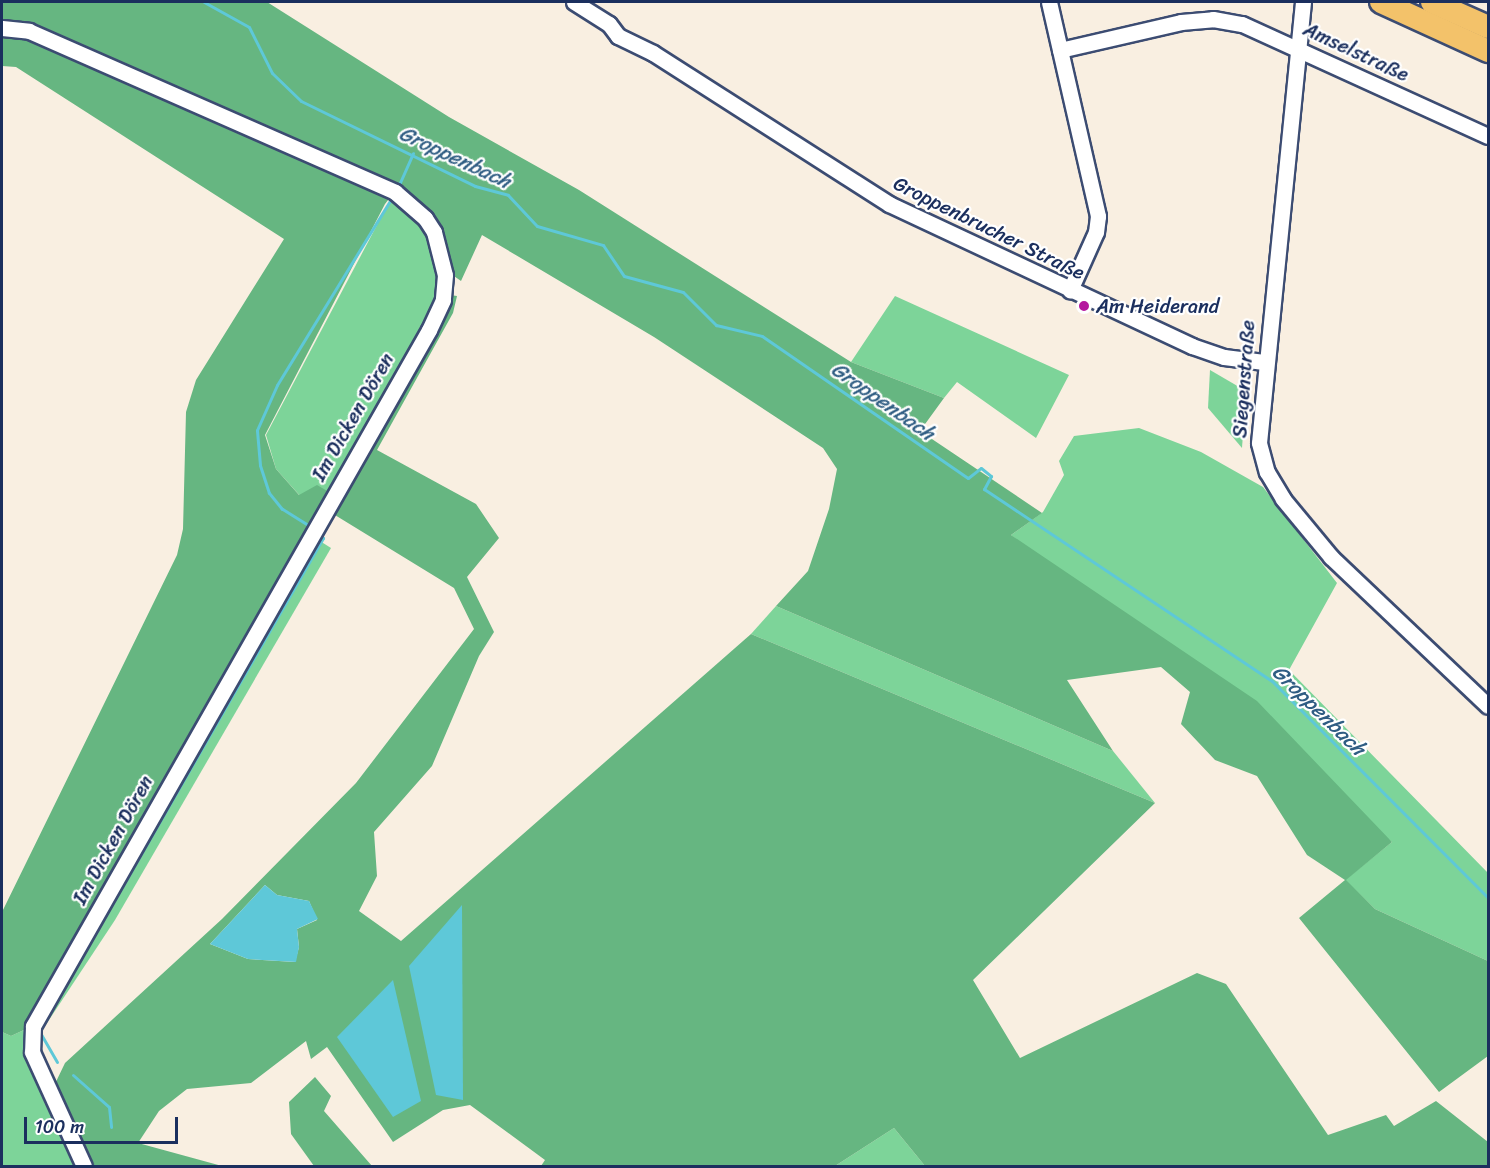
<!DOCTYPE html>
<meta charset="utf-8">
<style>
body{margin:0}
#map{position:relative;width:1490px;height:1168px;overflow:hidden;background:#f9efe1;font-family:Sriracha,sans-serif}
div>[style]{position:absolute}
.green>*{inset:0;background:#7dd499}
.forest>*{inset:0;background:#66b681}
.water>*{inset:0;background:#5ec8d8}
.stream>*{height:3px;margin:-1.5px;padding:0 1.5px;transform-origin:1.5px;border-radius:1.5px;background:#5ec8d8}
.roads{filter:drop-shadow(2px 0 #3c4c72) drop-shadow(-2px 0 #3c4c72) drop-shadow(0 2px #3c4c72) drop-shadow(0 -2px #3c4c72)}
.minor>*{height:15px;margin:-7.5px;padding:0 7.5px;transform-origin:7.5px;border-radius:7.5px;background:#fff}
.highway>*{height:22px;margin:-11px;padding:0 11px;transform-origin:11px;border-radius:11px;background:#f3c26a}
.dots>*{width:16px;height:16px;translate:-50% -50%;box-sizing:border-box;border:3px solid #fff;border-radius:50%}
span{translate:-50% -50%;white-space:nowrap;text-align:center;line-height:1.15;-webkit-text-stroke:4.5px #fff;paint-order:stroke}
.street-label{font-size:20px;color:#1b2f5e}
.poi-label{font-size:20px;color:#1b2f5e}
.left{translate:0 -50%;text-align:left}
.water-label{font-size:21px;color:#2f5d83;font-style:italic}
.frame{position:absolute;inset:0;border:3px solid #1b2f5e;pointer-events:none}
.scale{position:absolute;left:24px;top:1117px;width:154px;height:27px;box-sizing:border-box;border:3px solid #1b2f5e;border-top:0;padding-left:8px;font-size:18px;line-height:21px;white-space:nowrap;color:#1b2f5e;-webkit-text-stroke:4px #fff;paint-order:stroke}
</style>
<div id="map">
<div class="green">
<div style="clip-path:polygon(395px 191px,436px 238px,443px 306px,331px 497px,301px 497px,276px 469px,266px 435px)"></div>
<div style="clip-path:polygon(895px 296px,1069px 375px,1036px 438px,957px 382px,944px 398px,851px 362px)"></div>
<div style="clip-path:polygon(1210px 370px,1246px 391px,1242px 448px,1208px 408px)"></div>
<div style="clip-path:polygon(1139px 428px,1201px 452px,1263px 487px,1337px 583px,1289px 670px,1488px 873px,1488px 961px,1375px 909px,1345px 880px,1392px 842px,1011px 535px,1043px 512px,1064px 475px,1059px 461px,1074px 436px)"></div>
<div style="clip-path:polygon(312px 536px,331px 548px,115px 920px,41px 1032px,36px 1029px)"></div>
<div style="clip-path:polygon(776px 606px,1113px 751px,1155px 803px,751px 634px)"></div>
<div style="clip-path:polygon(26px 1029px,25px 1054px,79px 1166px,2px 1166px,2px 1032px,11px 1036px)"></div>
<div style="clip-path:polygon(894px 1128px,925px 1166px,835px 1166px)"></div>
</div>
<div class="forest">
<div style="clip-path:polygon(2px 2px,267px 2px,449px 117px,579px 190px,851px 362px,944px 398px,920px 431px,1042px 513px,1011px 535px,1257px 701px,1392px 842px,1346px 880px,1375px 909px,1488px 961px,1488px 1056px,1439px 1092px,1299px 918px,1345px 880px,1307px 855px,1257px 776px,1215px 760px,1181px 724px,1190px 692px,1161px 667px,1067px 680px,1113px 751px,776px 606px,808px 571px,829px 509px,837px 469px,823px 448px,654px 337px,482px 235px,461px 281px,451px 274px,398px 187px,385px 204px,265px 435px,276px 469px,299px 495px,317px 485px,329px 492px,26px 1029px,11px 1036px,2px 1032px,2px 912px,177px 555px,183px 529px,186px 412px,196px 380px,284px 239px,16px 67px,2px 66px)"></div>
<div style="clip-path:polygon(evenodd,450px 295px,457px 296px,453px 313px,377px 450px,476px 504px,499px 538px,467px 577px,494px 632px,479px 656px,432px 766px,374px 832px,377px 876px,359px 911px,401px 941px,751px 634px,1155px 803px,973px 980px,1020px 1058px,1197px 973px,1226px 984px,1328px 1135px,1386px 1115px,1394px 1126px,1436px 1101px,1488px 1142px,1488px 1166px,925px 1166px,894px 1128px,835px 1166px,541px 1166px,545px 1160px,470px 1105px,443px 1110px,393px 1142px,327px 1047px,311px 1059px,306px 1041px,251px 1083px,187px 1089px,159px 1111px,138px 1143px,222px 1166px,87px 1166px,52px 1090px,65px 1063px,222px 919px,356px 783px,474px 629px,454px 588px,330px 512px,450px 295px,265px 885px,277px 895px,309px 901px,317px 920px,297px 929px,299px 947px,295px 962px,248px 959px,210px 944px,265px 885px)"></div>
<div style="clip-path:polygon(315px 1077px,331px 1096px,324px 1111px,372px 1166px,314px 1166px,291px 1134px,289px 1102px)"></div>
</div>
<div class="water">
<div style="clip-path:polygon(265px 885px,277px 895px,309px 901px,318px 919px,297px 929px,299px 947px,296px 962px,248px 959px,210px 944px)"></div>
<div style="clip-path:polygon(462px 905px,463px 1100px,436px 1095px,409px 966px)"></div>
<div style="clip-path:polygon(393px 980px,421px 1101px,393px 1117px,337px 1037px)"></div>
</div>
<div class="stream">
<div style="left:204px;top:2px;width:51px;rotate:29.1deg"></div>
<div style="left:249px;top:27px;width:51px;rotate:63.4deg"></div>
<div style="left:272px;top:73px;width:40px;rotate:44deg"></div>
<div style="left:301px;top:101px;width:194px;rotate:26deg"></div>
<div style="left:475px;top:186px;width:34px;rotate:15deg"></div>
<div style="left:508px;top:195px;width:42px;rotate:46.9deg"></div>
<div style="left:537px;top:226px;width:69px;rotate:16.1deg"></div>
<div style="left:603px;top:245px;width:37px;rotate:56deg"></div>
<div style="left:624px;top:276px;width:61px;rotate:15.2deg"></div>
<div style="left:683px;top:292px;width:47px;rotate:45deg"></div>
<div style="left:716px;top:325px;width:47px;rotate:13.4deg"></div>
<div style="left:762px;top:336px;width:250px;rotate:34.6deg"></div>
<div style="left:968px;top:478px;width:16px;rotate:-38deg"></div>
<div style="left:981px;top:468px;width:13px;rotate:39deg"></div>
<div style="left:991px;top:476px;width:15px;rotate:118deg"></div>
<div style="left:984px;top:489px;width:346px;rotate:33.7deg"></div>
<div style="left:1272px;top:681px;width:306px;rotate:45.1deg"></div>
<div style="left:398px;top:187px;width:37px;rotate:-66deg"></div>
<div style="left:308px;top:525px;width:31px;rotate:-148deg"></div>
<div style="left:282px;top:509px;width:21px;rotate:-129deg"></div>
<div style="left:269px;top:493px;width:29px;rotate:-108deg"></div>
<div style="left:260px;top:465px;width:35px;rotate:-95deg"></div>
<div style="left:257px;top:430px;width:49px;rotate:-66deg"></div>
<div style="left:277px;top:385px;width:220px;rotate:-58.5deg"></div>
<div style="left:57px;top:1062px;width:36px;rotate:-120deg"></div>
<div style="left:39px;top:1031px;width:569px;rotate:-60.06deg"></div>
<div style="left:323px;top:538px;width:5px;rotate:-127deg"></div>
<div style="left:73px;top:1075px;width:48px;rotate:41.6deg"></div>
<div style="left:109px;top:1107px;width:20px;rotate:84deg"></div>
</div>
<div class="roads">
<div class="minor">
<div style="left:574px;top:2px;width:41px;rotate:32.2deg"></div>
<div style="left:609px;top:24px;width:15px;rotate:53deg"></div>
<div style="left:618px;top:36px;width:39px;rotate:26deg"></div>
<div style="left:653px;top:53px;width:280px;rotate:32.6deg"></div>
<div style="left:889px;top:204px;width:335px;rotate:25.1deg"></div>
<div style="left:1192px;top:346px;width:34px;rotate:19deg"></div>
<div style="left:1224px;top:357px;width:40px;rotate:7.1deg"></div>
<div style="left:1049px;top:2px;width:220px;rotate:77.1deg"></div>
<div style="left:1098px;top:216px;width:16px;rotate:97deg"></div>
<div style="left:1096px;top:232px;width:64px;rotate:114.1deg"></div>
<div style="left:1303px;top:2px;width:443px;rotate:95.7deg"></div>
<div style="left:1259px;top:443px;width:30px;rotate:75deg"></div>
<div style="left:1267px;top:472px;width:31px;rotate:59deg"></div>
<div style="left:1283px;top:499px;width:75px;rotate:50.4deg"></div>
<div style="left:1331px;top:557px;width:216px;rotate:43.5deg"></div>
<div style="left:2px;top:28px;width:27px;rotate:6deg"></div>
<div style="left:29px;top:31px;width:400px;rotate:23.7deg"></div>
<div style="left:395px;top:192px;width:40px;rotate:41deg"></div>
<div style="left:425px;top:218px;width:17px;rotate:57deg"></div>
<div style="left:434px;top:232px;width:44px;rotate:75.7deg"></div>
<div style="left:445px;top:275px;width:25px;rotate:95deg"></div>
<div style="left:443px;top:300px;width:33px;rotate:115deg"></div>
<div style="left:429px;top:330px;width:801px;rotate:119.64deg"></div>
<div style="left:33px;top:1026px;width:26px;rotate:92deg"></div>
<div style="left:32px;top:1052px;width:125px;rotate:65.5deg"></div>
<div style="left:1060px;top:50px;width:124px;rotate:-13deg"></div>
<div style="left:1181px;top:22px;width:32px;rotate:-5deg"></div>
<div style="left:1213px;top:19px;width:29px;rotate:10deg"></div>
<div style="left:1242px;top:24px;width:270px;rotate:24.5deg"></div>
</div>
<div class="highway">
<div style="left:1381px;top:2px;width:118px;rotate:24.6deg"></div>
<div style="left:1432px;top:2px;width:61px;rotate:24.1deg"></div>
</div>
</div>
<div class="dots">
<div style="left:1084px;top:306px;background:#b5179e"></div>
</div>
<div class="street-label">
<span style="left:1356px;top:52px;rotate:25deg">Amselstraße</span>
<span style="left:989px;top:228px;rotate:26deg">Groppenbrucher Straße</span>
<span style="left:1244px;top:379px;rotate:-86deg">Siegenstraße</span>
<span style="left:353px;top:417px;rotate:-60deg">Im Dicken Dören</span>
<span style="left:113px;top:840px;rotate:-61deg">Im Dicken Dören</span>
</div>
<div class="poi-label">
<span class="left" style="left:1096px;top:306px">Am Heiderand</span>
</div>
<div class="water-label">
<span style="left:455px;top:157px;rotate:25deg">Groppenbach</span>
<span style="left:883px;top:401px;rotate:35deg">Groppenbach</span>
<span style="left:1319px;top:710px;rotate:44deg">Groppenbach</span>
</div>
<div class="frame"></div>
<div class="scale">100 m</div>
</div>
